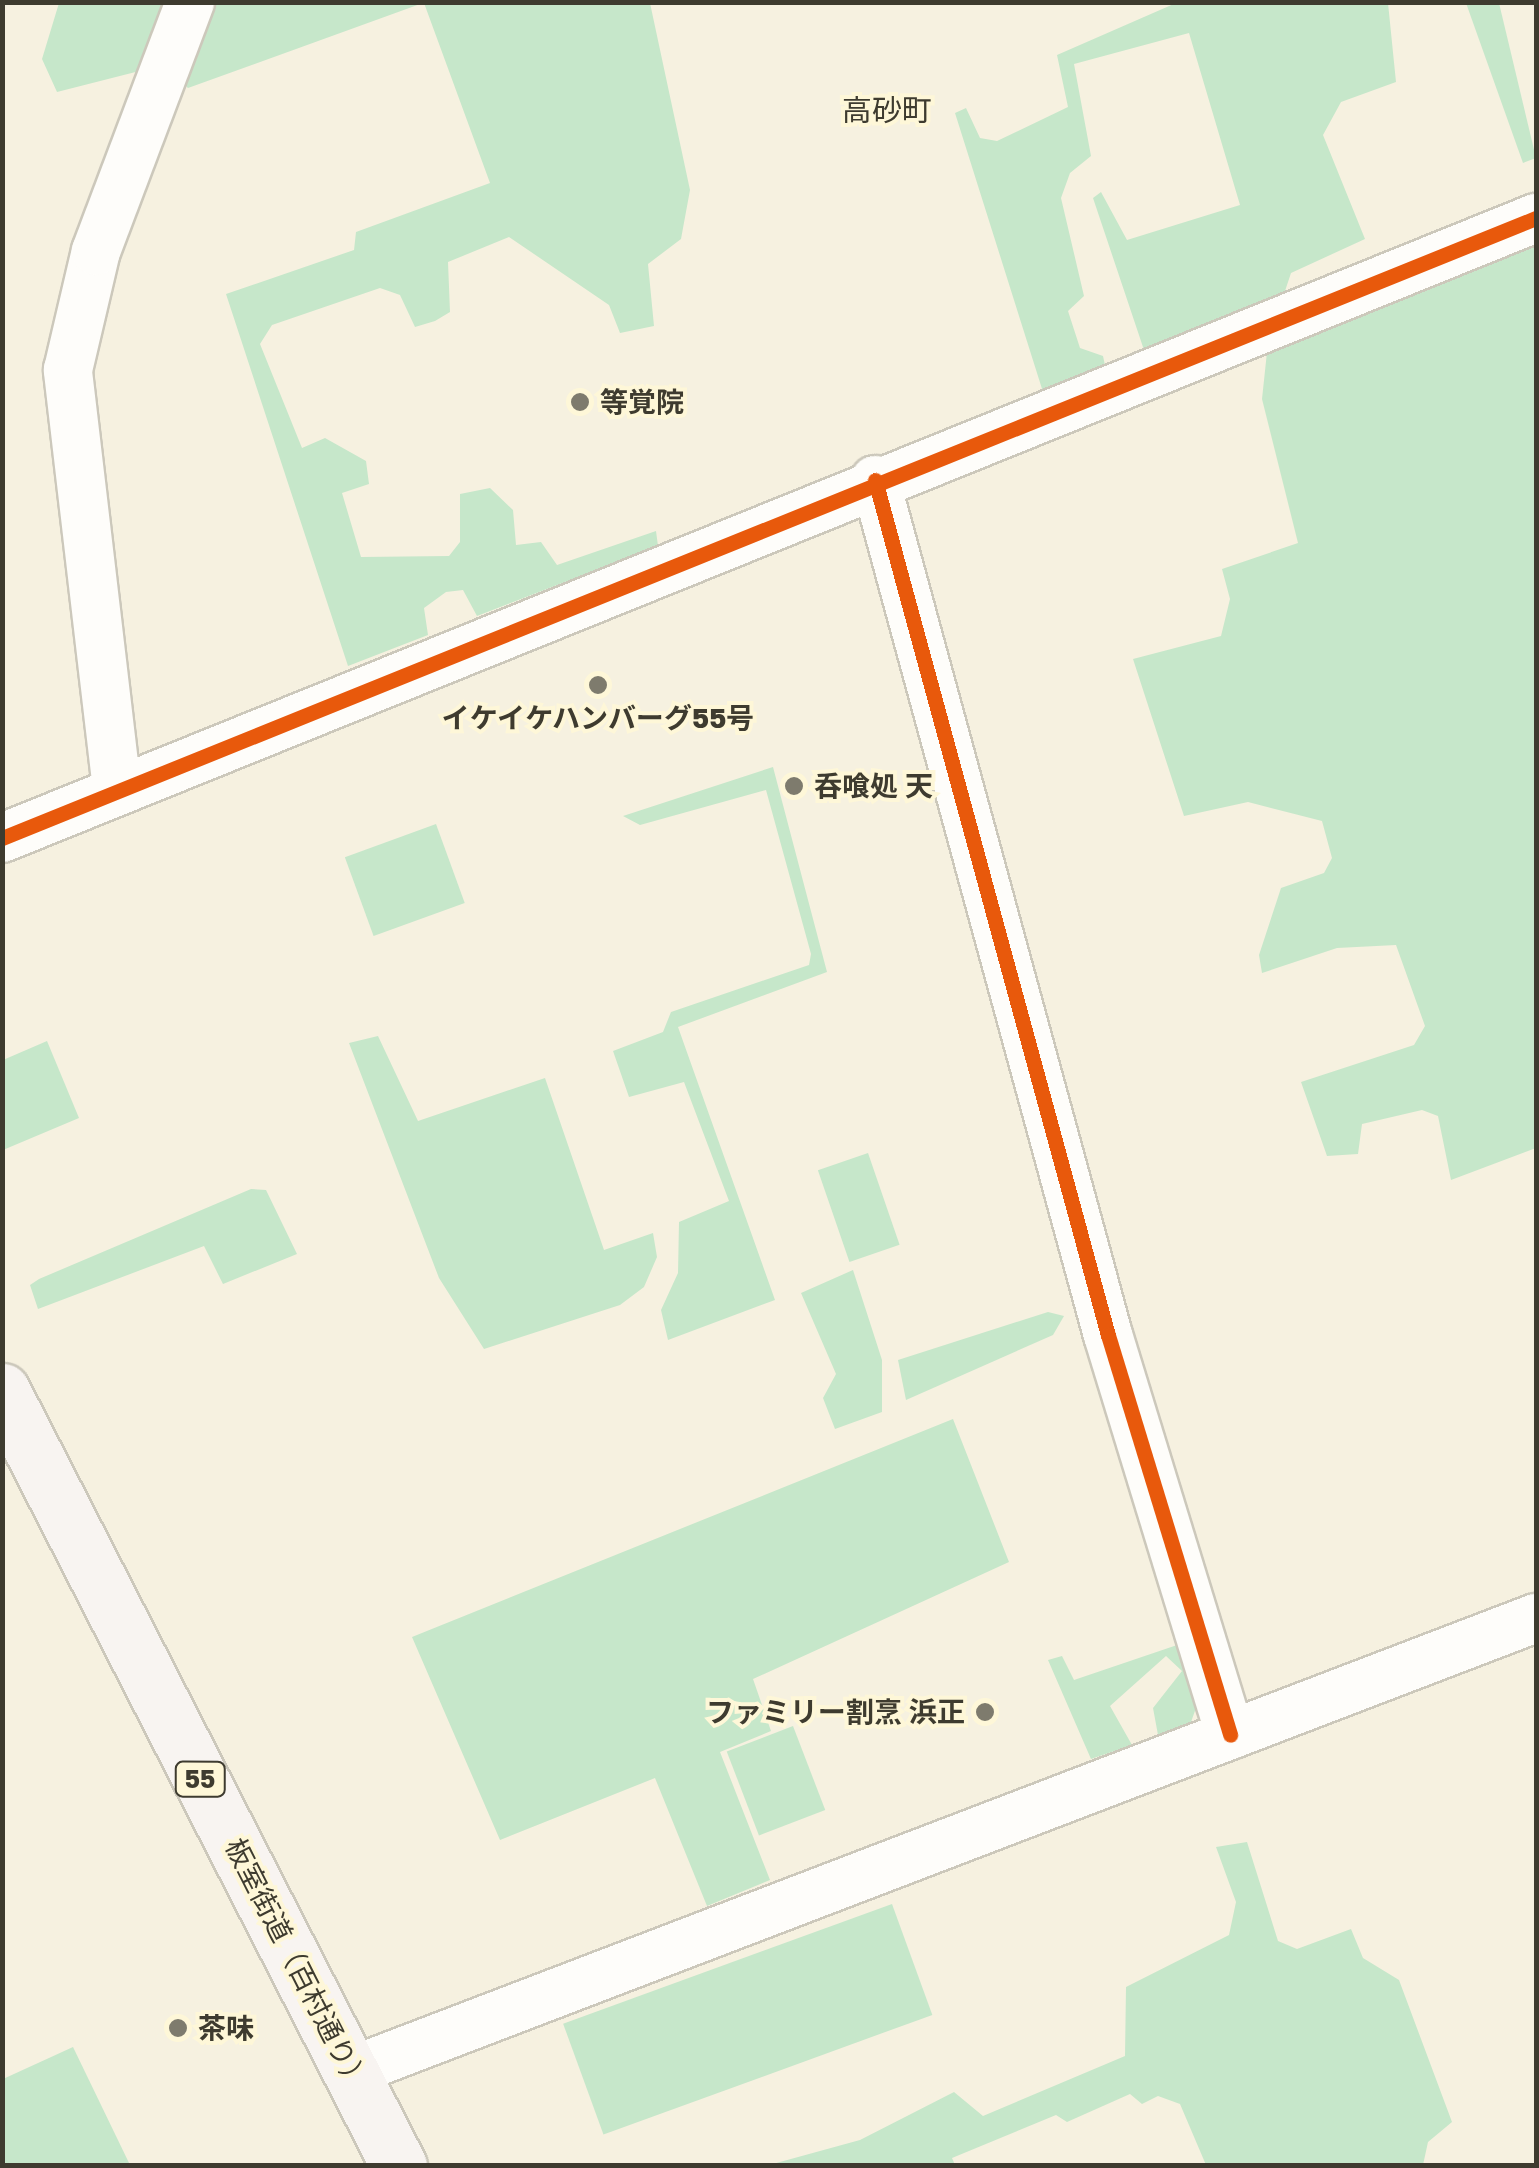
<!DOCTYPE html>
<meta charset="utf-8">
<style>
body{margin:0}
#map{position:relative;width:1539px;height:2168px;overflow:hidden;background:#f6f1e0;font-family:"Golos Text","Noto Sans JP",sans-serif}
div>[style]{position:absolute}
.green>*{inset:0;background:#c6e7ca;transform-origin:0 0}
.roads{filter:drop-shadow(2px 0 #ccc8bb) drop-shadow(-2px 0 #ccc8bb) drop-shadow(0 2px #ccc8bb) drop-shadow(0 -2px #ccc8bb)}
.street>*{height:48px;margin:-24px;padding:0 24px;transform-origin:24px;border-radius:24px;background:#fefdfa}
.primary>*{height:55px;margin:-27.5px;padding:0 27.5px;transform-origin:27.5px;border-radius:27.5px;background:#f8f4f1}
.cycleway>*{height:15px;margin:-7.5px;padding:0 7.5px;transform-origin:7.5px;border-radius:7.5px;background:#e8590c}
.dots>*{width:28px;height:28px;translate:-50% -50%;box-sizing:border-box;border:5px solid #fef7d8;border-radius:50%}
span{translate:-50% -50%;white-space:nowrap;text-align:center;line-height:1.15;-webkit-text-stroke:8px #fef7d8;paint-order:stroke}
.shield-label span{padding:2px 8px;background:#fef7d8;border:2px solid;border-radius:8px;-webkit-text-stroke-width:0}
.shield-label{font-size:25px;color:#3e3b2f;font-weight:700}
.poi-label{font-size:28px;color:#3e3b2f;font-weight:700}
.left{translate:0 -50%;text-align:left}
.right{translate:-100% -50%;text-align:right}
.street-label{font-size:28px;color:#3e3b2f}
.neighbourhood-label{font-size:30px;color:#3e3b2f}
.frame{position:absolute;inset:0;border:5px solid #3e3b2f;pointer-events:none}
</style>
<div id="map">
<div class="green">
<div style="clip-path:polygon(59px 3px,423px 3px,188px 88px,163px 65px,57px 92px,42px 59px)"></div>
<div style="clip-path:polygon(424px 3px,650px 3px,690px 190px,681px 239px,648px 264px,654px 326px,620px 333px,609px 305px,509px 237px,448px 262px,450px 312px,435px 321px,415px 327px,400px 295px,380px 288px,272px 325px,260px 344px,302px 448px,325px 438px,366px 461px,369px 484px,342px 493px,361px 557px,449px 556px,460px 542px,460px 494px,490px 488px,513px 510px,516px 545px,541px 542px,557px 565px,656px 531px,658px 546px,477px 616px,463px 590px,446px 592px,424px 608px,428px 635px,348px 666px,226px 294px,354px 250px,356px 232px,490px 183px)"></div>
<div style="clip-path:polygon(1176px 3px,1388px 3px,1396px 82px,1341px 102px,1323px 135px,1365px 239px,1291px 273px,1281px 303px,1145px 353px,1093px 198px,1101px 192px,1127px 240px,1240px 205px,1189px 33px,1074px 64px,1091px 156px,1070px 173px,1061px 198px,1084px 296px,1068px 311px,1080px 348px,1103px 356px,1106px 370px,1043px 392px,955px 113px,966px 108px,980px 138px,997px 141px,1068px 107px,1057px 55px)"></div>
<div style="clip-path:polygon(1466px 3px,1499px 3px,1536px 158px,1523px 163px)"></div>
<div style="clip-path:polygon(1536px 244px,1536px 1148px,1451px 1180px,1438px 1116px,1422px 1110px,1362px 1124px,1358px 1154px,1327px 1156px,1301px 1082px,1414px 1045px,1425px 1026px,1396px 945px,1337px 948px,1262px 973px,1259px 955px,1281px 888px,1324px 873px,1332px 858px,1322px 821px,1248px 802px,1184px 816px,1133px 659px,1221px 636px,1230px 599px,1222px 569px,1298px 543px,1262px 399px,1267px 352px)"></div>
<div style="clip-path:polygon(773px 767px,827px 972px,678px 1027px,775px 1300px,668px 1340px,661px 1310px,678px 1273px,679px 1222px,729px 1201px,684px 1082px,629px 1097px,613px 1051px,663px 1032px,671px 1012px,809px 965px,811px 954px,766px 790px,640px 825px,623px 816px)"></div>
<div style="left:436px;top:824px;width:84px;height:97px;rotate:70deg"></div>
<div style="clip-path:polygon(378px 1036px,418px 1121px,545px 1078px,604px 1250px,653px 1233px,657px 1257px,644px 1287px,620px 1305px,484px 1349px,439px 1278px,349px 1043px)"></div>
<div style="clip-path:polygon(47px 1041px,79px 1118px,3px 1150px,3px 1060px)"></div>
<div style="left:868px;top:1153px;width:97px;height:53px;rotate:71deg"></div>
<div style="clip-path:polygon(251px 1189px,266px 1190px,297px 1254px,223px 1284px,204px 1246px,38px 1309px,30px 1285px,39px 1279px)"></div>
<div style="clip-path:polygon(853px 1270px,882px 1360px,882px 1412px,835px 1429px,823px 1398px,836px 1374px,801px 1293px)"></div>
<div style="clip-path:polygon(1048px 1312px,1064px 1316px,1053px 1335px,906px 1400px,898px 1360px)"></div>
<div style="clip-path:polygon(953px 1419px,1009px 1562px,753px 1679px,771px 1731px,720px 1752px,770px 1880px,707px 1906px,655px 1778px,500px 1840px,412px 1637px)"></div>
<div style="clip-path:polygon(1186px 1642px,1201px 1694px,1191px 1722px,1158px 1735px,1153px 1708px,1182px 1671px,1166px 1656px,1110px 1706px,1132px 1745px,1091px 1759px,1048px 1660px,1062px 1656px,1074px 1680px)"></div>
<div style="left:793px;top:1726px;width:90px;height:71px;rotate:69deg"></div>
<div style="clip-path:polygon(1247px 1842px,1278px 1941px,1297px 1949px,1351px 1929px,1363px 1958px,1399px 1980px,1452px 2122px,1428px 2142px,1423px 2165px,1206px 2165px,1180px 2104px,1158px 2096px,1142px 2104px,1130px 2094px,1067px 2122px,1056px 2115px,952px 2158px,955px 2165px,769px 2165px,860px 2140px,954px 2092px,983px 2116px,1125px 2056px,1126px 1987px,1229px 1935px,1236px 1902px,1216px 1847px)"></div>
<div style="left:892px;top:1904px;width:118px;height:350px;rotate:70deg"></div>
<div style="clip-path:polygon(73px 2047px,130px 2165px,3px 2165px,3px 2079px)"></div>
</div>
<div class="roads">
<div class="street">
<div style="left:875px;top:480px;width:886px;rotate:74.76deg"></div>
<div style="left:1108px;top:1335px;width:418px;rotate:73deg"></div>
<div style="left:117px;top:789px;width:422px;rotate:-96.7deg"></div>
<div style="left:68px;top:370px;width:122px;rotate:-76.8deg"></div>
<div style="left:96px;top:251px;width:266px;rotate:-69.3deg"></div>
<div style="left:2px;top:838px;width:1655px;rotate:-22.01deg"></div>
<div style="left:352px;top:2071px;width:1268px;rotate:-20.94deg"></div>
</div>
<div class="primary">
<div style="left:2px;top:1391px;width:871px;rotate:62.88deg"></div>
</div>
</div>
<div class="cycleway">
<div style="left:875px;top:480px;width:886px;rotate:74.76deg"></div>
<div style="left:1108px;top:1335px;width:418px;rotate:73deg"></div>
<div style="left:2px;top:838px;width:1655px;rotate:-22.01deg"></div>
</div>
<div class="dots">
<div style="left:580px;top:402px;background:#7e7b6d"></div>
<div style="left:598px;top:685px;background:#7e7b6d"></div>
<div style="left:794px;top:786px;background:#7e7b6d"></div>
<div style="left:985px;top:1712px;background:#7e7b6d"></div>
<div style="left:178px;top:2028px;background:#7e7b6d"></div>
</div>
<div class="shield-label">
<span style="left:200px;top:1779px">55</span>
</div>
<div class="poi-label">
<span class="left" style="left:600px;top:402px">等覚院</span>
<span style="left:598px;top:718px">イケイケハンバーグ55号</span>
<span class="left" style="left:814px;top:786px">呑喰処 天</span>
<span class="right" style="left:965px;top:1712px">ファミリー割烹 浜正</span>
<span class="left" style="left:198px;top:2028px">茶味</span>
</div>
<div class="street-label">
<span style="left:297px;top:1965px;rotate:63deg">板室街道（百村通り）</span>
</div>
<div class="neighbourhood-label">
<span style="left:887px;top:110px">高砂町</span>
</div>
<div class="frame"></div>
</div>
